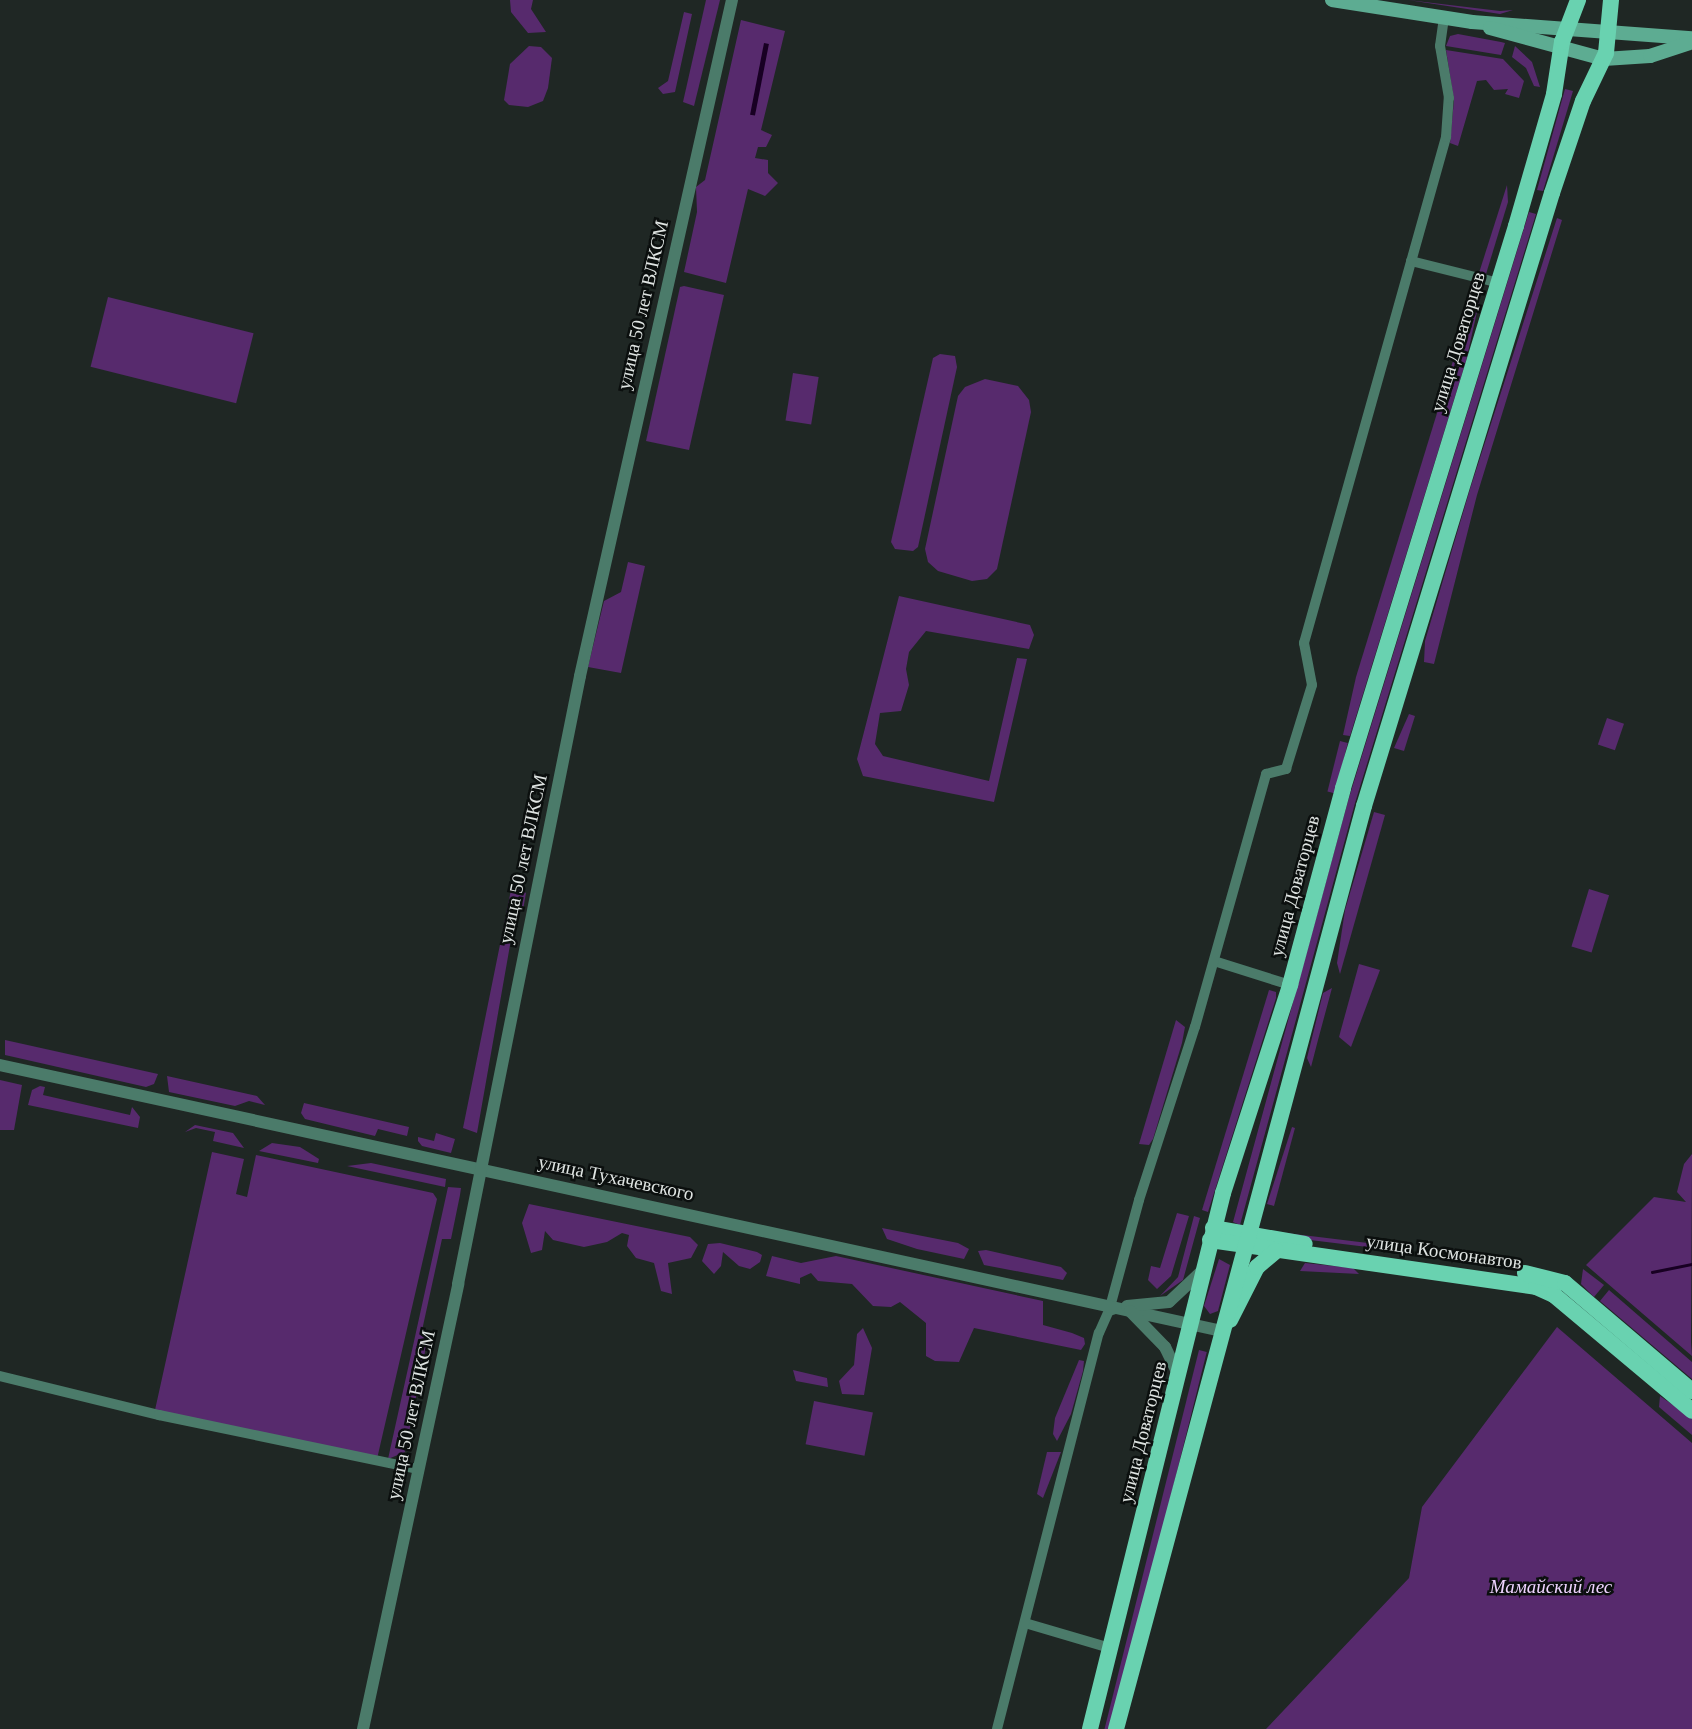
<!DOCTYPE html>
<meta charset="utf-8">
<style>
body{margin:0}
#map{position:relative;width:1692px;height:1729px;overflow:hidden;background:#1f2724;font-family:Georgia,serif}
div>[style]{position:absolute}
.green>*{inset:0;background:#572a6d;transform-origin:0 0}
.water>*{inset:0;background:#180023;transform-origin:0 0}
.stream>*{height:2.5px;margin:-1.25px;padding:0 1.25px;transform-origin:1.25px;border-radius:1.25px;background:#180023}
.minor>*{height:10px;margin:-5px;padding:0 5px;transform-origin:5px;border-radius:5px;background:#4b7b6a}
.tertiary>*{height:12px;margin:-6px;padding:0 6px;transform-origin:6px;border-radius:6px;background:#4b7b6a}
.secondary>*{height:14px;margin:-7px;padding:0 7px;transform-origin:7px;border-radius:7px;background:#5dac92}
.primary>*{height:16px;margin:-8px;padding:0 8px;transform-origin:8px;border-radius:8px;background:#69d2b0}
span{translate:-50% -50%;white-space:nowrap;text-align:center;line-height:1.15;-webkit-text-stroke:5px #0b0f0e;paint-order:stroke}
.street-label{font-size:19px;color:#dfe4e2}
.park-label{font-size:19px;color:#efd4ff;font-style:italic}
</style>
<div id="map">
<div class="green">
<div style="clip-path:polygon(510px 0,533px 0,531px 9px,546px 32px,528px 33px,511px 12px)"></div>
<div style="clip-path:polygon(706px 0,720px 0,694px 106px,683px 102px)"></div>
<div style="clip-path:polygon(1408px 0,1500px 11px,1513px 10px,1500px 14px)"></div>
<div style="clip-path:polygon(684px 12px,692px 14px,675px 92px,663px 94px,658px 88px,668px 81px)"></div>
<div style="clip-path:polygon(741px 20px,785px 31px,761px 130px,772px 135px,766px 147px,758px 147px,755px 158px,768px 160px,768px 173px,778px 183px,765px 196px,748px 189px,726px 283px,684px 272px,697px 212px,696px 187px,705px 180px)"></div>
<div style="clip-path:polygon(1458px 34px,1501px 42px,1505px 43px,1501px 55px,1446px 46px,1450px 36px)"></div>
<div style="clip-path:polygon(529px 46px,541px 47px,552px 58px,548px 88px,543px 101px,528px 107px,509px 105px,504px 100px,510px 64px)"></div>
<div style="clip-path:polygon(1515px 46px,1532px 62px,1540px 87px,1534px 86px,1526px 68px,1512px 57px)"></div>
<div style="clip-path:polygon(1446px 50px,1503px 59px,1524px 81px,1519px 98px,1505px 94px,1508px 89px,1494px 90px,1486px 80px,1477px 81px,1458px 146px,1450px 143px,1454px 100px)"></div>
<div style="clip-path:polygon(1565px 89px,1573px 91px,1543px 191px,1537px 190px)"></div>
<div style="clip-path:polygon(1507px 185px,1508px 202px,1486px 274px,1478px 276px)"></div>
<div style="clip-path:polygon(1529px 212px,1536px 214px,1355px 803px,1240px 1225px,1233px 1222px,1348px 801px)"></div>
<div style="clip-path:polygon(1557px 218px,1562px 220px,1477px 495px,1434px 664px,1424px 662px,1425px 641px,1470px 489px)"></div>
<div style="clip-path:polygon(684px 286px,724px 295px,689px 450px,646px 441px,680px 287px)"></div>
<div style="clip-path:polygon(1476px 286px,1481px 294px,1466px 361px,1350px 736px,1343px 735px,1356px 677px)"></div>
<div style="left:108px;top:297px;width:150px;height:72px;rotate:14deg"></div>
<div style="clip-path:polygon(940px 354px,955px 356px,957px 367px,918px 547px,913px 551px,895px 549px,891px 542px,933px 358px)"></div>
<div style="left:793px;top:373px;width:26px;height:48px;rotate:9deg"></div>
<div style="clip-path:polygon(985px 379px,1018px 386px,1029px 400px,1031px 412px,997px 569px,987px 579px,972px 581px,938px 571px,928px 562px,925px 549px,958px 396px,965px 387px)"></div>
<div style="clip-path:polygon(628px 562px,645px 566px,621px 673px,588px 667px,604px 601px,621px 592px)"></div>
<div style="clip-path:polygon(899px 596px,1030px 625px,1034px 635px,1029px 649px,926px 631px,909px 652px,906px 669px,909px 685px,901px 711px,880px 713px,875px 744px,883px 756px,989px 781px,1017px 658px,1027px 659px,994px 802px,863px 776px,857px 759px)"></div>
<div style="clip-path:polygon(1409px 714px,1415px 716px,1404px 751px,1394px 748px)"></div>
<div style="left:1607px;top:718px;width:18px;height:28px;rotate:19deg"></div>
<div style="left:1340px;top:741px;width:8px;height:52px;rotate:14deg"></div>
<div style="clip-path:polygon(1374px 812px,1385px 815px,1340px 974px,1337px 963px,1345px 910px)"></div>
<div style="clip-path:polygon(512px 885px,526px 893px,523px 910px,516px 911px,477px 1133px,463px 1128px)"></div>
<div style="left:1589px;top:889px;width:21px;height:60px;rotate:17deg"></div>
<div style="clip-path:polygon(1359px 964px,1380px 970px,1351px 1047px,1339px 1037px)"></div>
<div style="clip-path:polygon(1332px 988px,1318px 1040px,1311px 1067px,1307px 1058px,1323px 993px)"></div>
<div style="clip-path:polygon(1269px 990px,1276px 992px,1276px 998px,1208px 1212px,1202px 1210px)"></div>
<div style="clip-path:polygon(1176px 1020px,1185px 1027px,1182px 1043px,1153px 1139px,1149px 1145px,1139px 1144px)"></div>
<div style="clip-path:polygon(5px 1040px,158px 1074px,154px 1084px,146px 1087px,5px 1055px)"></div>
<div style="clip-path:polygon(167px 1076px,257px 1096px,265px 1105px,249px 1101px,235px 1106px,169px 1092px)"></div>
<div style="clip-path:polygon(0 1080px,22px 1085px,14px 1130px,0 1130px)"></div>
<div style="clip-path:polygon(40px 1086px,45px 1087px,43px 1095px,130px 1115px,132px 1107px,140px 1117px,138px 1128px,28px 1105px,32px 1090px)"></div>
<div style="clip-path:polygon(304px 1103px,409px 1127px,407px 1136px,378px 1129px,375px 1136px,305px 1119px,301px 1113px)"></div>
<div style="clip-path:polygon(195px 1125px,233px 1133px,244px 1148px,213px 1141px,215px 1132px,196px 1128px,185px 1132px)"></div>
<div style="clip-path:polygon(1292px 1127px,1295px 1128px,1274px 1206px,1267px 1204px)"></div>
<div style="clip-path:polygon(436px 1133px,455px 1139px,451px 1153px,422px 1146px,418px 1141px,418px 1137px,434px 1141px)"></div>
<div style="clip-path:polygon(272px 1143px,300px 1147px,319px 1159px,318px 1163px,259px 1151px)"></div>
<div style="clip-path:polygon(212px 1152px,244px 1159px,236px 1194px,247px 1197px,256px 1155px,433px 1193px,437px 1199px,377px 1459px,155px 1410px)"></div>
<div style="clip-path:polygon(1692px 1154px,1691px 1342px,1692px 1356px,1586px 1265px,1654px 1197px,1686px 1202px,1677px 1192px,1684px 1164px)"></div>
<div style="clip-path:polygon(371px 1163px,446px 1179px,445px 1187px,347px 1166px)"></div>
<div style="clip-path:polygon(448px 1187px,461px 1188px,460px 1195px,451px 1239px,442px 1239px,421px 1335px,428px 1337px,405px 1452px,388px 1459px)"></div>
<div style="clip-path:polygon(529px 1204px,690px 1237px,698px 1245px,691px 1258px,668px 1263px,672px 1294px,661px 1291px,654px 1263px,636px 1258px,627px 1246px,629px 1235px,622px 1233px,607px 1242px,584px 1247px,553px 1240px,545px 1231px,542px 1250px,531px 1253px,522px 1223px)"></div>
<div style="clip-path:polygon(1177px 1213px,1189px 1216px,1171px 1276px,1157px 1289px,1148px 1280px,1151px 1266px,1160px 1268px)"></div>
<div style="clip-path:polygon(1194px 1216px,1200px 1218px,1183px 1280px,1160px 1296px,1178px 1277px)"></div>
<div style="clip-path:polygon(882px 1228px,958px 1243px,969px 1249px,964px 1259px,917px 1249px,887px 1239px)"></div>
<div style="left:1286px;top:1233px;width:105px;height:4px;rotate:7deg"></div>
<div style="clip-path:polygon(720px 1243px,757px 1252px,762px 1255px,760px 1262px,750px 1269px,739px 1266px,723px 1252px,721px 1266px,714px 1274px,702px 1261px,708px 1244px)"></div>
<div style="clip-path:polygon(986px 1250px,1061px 1267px,1067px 1273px,1063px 1280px,984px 1265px,978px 1251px)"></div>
<div style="clip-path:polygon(772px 1256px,801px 1263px,836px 1256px,1043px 1301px,1043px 1325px,1072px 1333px,1084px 1338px,1085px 1344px,1081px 1350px,974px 1328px,959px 1362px,935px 1361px,926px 1356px,926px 1323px,900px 1302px,891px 1307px,873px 1306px,852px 1284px,818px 1281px,811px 1273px,800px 1278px,800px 1284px,766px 1276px)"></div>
<div style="clip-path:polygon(1219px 1259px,1230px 1265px,1218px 1311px,1210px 1314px,1204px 1306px)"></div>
<div style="clip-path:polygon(1305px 1263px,1353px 1268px,1359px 1274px,1300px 1271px)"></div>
<div style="clip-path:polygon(1583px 1269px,1604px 1285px,1594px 1297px,1581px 1284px)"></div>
<div style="clip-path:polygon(1609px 1290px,1692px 1362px,1692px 1379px,1600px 1301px)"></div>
<div style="clip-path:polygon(1557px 1327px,1692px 1443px,1692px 1729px,1266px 1729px,1409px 1578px,1422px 1507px)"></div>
<div style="clip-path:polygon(863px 1328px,872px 1348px,864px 1395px,842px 1394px,839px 1381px,854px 1365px,857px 1334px)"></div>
<div style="left:1199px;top:1350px;width:8px;height:392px;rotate:14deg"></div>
<div style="clip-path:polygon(1079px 1360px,1084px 1361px,1083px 1371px,1071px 1414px,1057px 1441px,1053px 1434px,1055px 1418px)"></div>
<div style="clip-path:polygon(793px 1370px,827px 1378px,828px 1387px,796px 1381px)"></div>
<div style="clip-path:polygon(1155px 1383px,1161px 1385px,1150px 1426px,1137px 1451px)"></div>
<div style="clip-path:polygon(1660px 1396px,1692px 1418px,1692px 1435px,1659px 1407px)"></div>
<div style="left:814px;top:1401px;width:60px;height:44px;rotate:11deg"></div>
<div style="clip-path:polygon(1047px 1452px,1061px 1452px,1043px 1498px,1037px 1494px)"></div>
</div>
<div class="water">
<div style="left:764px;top:43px;width:5px;height:73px;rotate:11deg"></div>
</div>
<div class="stream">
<div style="left:1652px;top:1272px;width:41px;rotate:-11.3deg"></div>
</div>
<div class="minor">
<div style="left:1411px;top:261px;width:91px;rotate:14deg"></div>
<div style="left:1214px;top:961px;width:80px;rotate:17.5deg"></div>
<div style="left:1110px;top:1307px;width:111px;rotate:-74.8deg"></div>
<div style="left:1139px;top:1200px;width:182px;rotate:-72.1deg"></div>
<div style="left:1195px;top:1027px;width:263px;rotate:-74.3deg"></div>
<div style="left:1266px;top:774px;width:21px;rotate:-14deg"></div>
<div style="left:1286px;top:769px;width:88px;rotate:-72.8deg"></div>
<div style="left:1312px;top:685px;width:43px;rotate:-100.8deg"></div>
<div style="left:1304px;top:643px;width:526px;rotate:-74.32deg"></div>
<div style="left:1446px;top:137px;width:39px;rotate:-86deg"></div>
<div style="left:1449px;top:98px;width:53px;rotate:-99.8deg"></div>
<div style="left:1440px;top:46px;width:29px;rotate:-82deg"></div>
<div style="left:0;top:1376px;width:164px;rotate:13.8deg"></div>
<div style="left:159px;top:1415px;width:265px;rotate:11.8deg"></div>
<div style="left:1025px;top:1623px;width:89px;rotate:16.4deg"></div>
<div style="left:997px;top:1729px;width:409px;rotate:-75.6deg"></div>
<div style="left:1099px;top:1333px;width:24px;rotate:-66deg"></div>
<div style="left:1109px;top:1311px;width:10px;rotate:-17deg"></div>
</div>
<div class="tertiary">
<div style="left:0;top:1065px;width:1251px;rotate:12.28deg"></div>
<div style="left:1127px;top:1306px;width:42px;rotate:-5.4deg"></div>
<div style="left:1169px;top:1302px;width:44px;rotate:-43.2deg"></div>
<div style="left:1130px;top:1311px;width:50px;rotate:45.8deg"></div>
<div style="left:1165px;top:1347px;width:32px;rotate:64deg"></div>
<div style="left:363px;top:1729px;width:455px;rotate:-77.9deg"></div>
<div style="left:458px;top:1284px;width:620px;rotate:-78.65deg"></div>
<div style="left:580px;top:676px;width:693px;rotate:-77.33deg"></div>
</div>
<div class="secondary">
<div style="left:1332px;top:0;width:142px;rotate:8.9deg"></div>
<div style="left:1472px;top:22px;width:221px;rotate:4.2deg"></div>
<div style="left:1490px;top:28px;width:118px;rotate:15.2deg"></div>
<div style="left:1604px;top:59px;width:46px;rotate:-3.7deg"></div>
<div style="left:1650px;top:56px;width:40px;rotate:-18deg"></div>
</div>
<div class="primary">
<div style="left:1213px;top:1228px;width:93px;rotate:9.9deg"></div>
<div style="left:1210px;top:1240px;width:329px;rotate:8.2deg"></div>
<div style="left:1536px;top:1287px;width:20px;rotate:24deg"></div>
<div style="left:1554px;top:1295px;width:180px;rotate:40deg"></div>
<div style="left:1525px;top:1273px;width:41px;rotate:14deg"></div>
<div style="left:1565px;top:1283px;width:167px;rotate:40.4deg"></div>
<div style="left:1230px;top:1320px;width:59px;rotate:-63deg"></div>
<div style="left:1257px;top:1267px;width:25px;rotate:-40deg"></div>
<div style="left:1090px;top:1729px;width:552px;rotate:-76.06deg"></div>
<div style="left:1223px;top:1193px;width:219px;rotate:-72.1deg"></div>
<div style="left:1290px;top:985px;width:204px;rotate:-74.9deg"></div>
<div style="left:1343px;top:788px;width:588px;rotate:-72.89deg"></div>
<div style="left:1516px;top:226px;width:137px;rotate:-73.9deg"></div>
<div style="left:1554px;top:94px;width:53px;rotate:-81.3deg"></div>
<div style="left:1562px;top:42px;width:45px;rotate:-69.1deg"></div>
<div style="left:1116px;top:1729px;width:956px;rotate:-74.96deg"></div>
<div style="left:1364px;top:806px;width:641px;rotate:-72.95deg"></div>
<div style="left:1552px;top:193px;width:97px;rotate:-71.4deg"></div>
<div style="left:1583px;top:101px;width:53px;rotate:-64.4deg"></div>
<div style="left:1606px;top:53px;width:53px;rotate:-84.6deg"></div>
</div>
<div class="street-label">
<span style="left:643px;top:305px;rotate:-77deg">улица 50 лет ВЛКСМ</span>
<span style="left:1458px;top:342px;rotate:-73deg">улица Доваторцев</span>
<span style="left:523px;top:859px;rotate:-78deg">улица 50 лет ВЛКСМ</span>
<span style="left:1295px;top:886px;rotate:-75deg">улица Доваторцев</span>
<span style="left:616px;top:1178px;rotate:12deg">улица Тухачевского</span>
<span style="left:1444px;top:1252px;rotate:8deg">улица Космонавтов</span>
<span style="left:411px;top:1415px;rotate:-78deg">улица 50 лет ВЛКСМ</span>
<span style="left:1143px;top:1432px;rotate:-76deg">улица Доваторцев</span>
</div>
<div class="park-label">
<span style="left:1551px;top:1587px">Мамайский лес</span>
</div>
</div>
